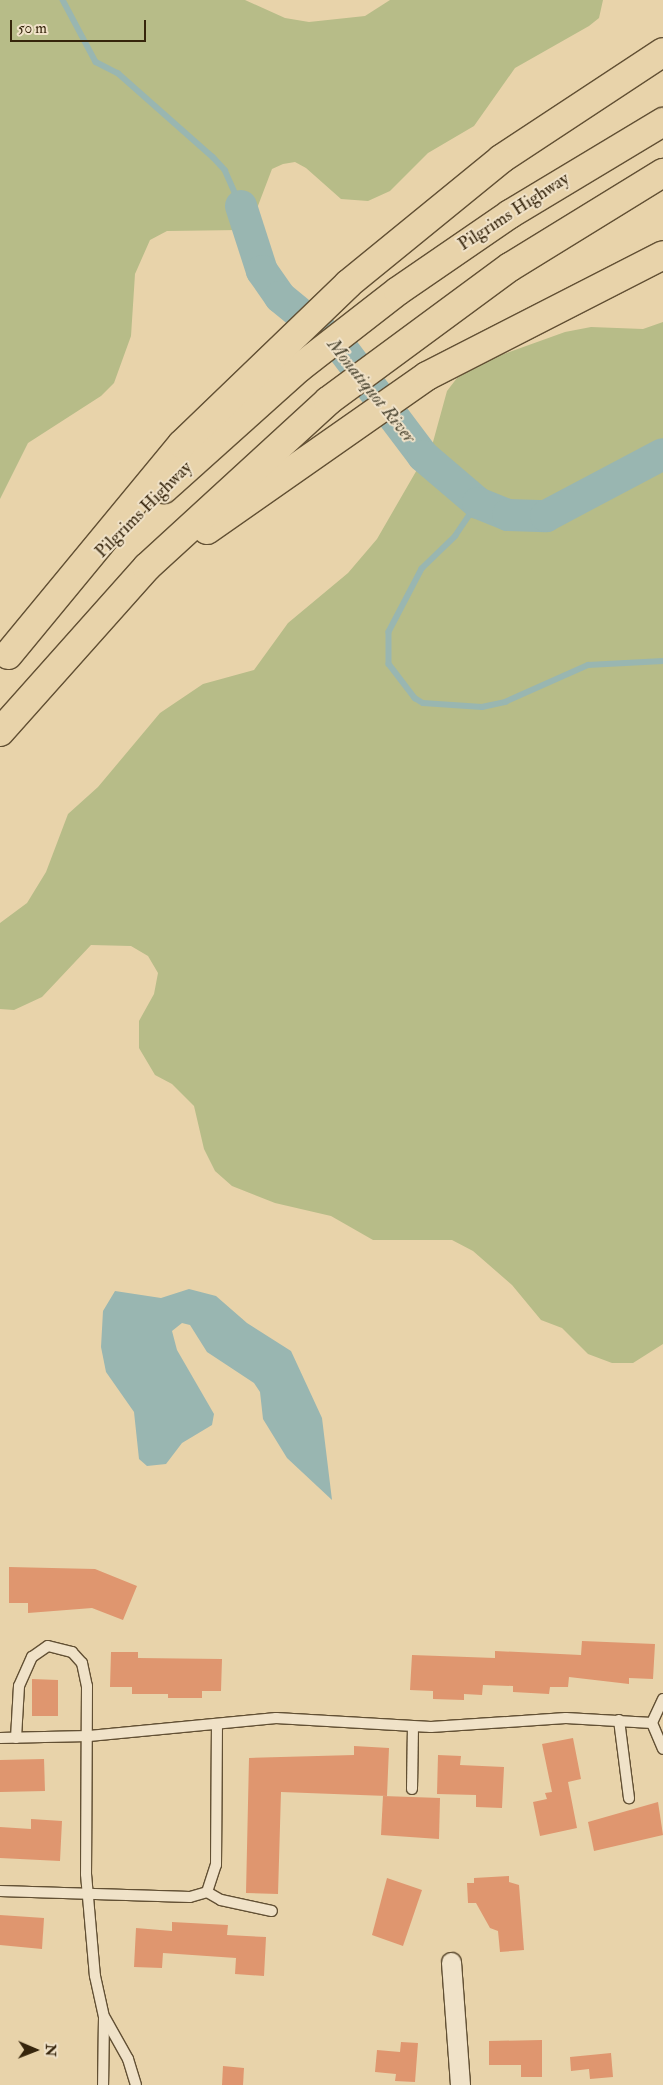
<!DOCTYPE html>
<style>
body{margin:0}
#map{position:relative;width:663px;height:2085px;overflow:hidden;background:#e8d3aa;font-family:"IM FELL Double Pica",serif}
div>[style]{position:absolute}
.green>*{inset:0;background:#b7bc88}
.water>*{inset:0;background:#99b6b1}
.stream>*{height:5.5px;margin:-2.75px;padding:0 2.75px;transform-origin:2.75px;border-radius:2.75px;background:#99b6b1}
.river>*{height:32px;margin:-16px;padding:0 16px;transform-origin:16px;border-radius:16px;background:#99b6b1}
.building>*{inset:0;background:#df966f}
.roads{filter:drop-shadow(1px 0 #625034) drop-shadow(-1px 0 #625034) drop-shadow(0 1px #625034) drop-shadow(0 -1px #625034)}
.lane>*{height:10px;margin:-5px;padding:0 5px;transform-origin:5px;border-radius:5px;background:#f0e2c8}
.street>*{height:19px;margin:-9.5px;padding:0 9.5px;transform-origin:9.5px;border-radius:9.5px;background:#f0e2c8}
.highway>*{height:28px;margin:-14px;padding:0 14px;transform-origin:14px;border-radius:14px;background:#e8d3aa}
span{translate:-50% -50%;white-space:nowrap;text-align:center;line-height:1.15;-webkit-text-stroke:4px #f0e2c8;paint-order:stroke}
.street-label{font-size:18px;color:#36250c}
.water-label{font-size:19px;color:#4f4935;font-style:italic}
.north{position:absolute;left:10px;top:2025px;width:50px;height:50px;-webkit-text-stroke:4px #f0e2c8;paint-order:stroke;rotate:91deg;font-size:14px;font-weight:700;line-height:20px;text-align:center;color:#36250c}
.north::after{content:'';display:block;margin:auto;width:18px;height:22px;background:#36250c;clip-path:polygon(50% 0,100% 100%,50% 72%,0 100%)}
.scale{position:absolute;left:10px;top:20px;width:136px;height:22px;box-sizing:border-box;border:2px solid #36250c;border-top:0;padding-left:6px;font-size:15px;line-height:18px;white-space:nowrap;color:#36250c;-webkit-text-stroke:4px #f0e2c8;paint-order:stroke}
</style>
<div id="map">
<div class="green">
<div style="clip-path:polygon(0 0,245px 0,285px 18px,309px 22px,365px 16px,390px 0,603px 0,599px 18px,589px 26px,515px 68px,474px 126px,428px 153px,390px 191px,368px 201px,341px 199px,306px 168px,295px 162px,283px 164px,272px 169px,253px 219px,240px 230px,167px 231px,150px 240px,135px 274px,131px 336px,114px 383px,101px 396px,28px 443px,0 499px)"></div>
<div style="clip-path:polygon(663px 322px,663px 1344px,633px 1363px,612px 1363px,588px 1354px,562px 1328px,541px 1320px,512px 1285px,473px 1251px,452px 1240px,373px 1240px,331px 1216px,275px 1203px,232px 1186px,215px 1171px,204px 1149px,194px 1106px,172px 1084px,155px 1075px,139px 1048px,139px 1021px,154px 994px,158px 973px,148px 956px,131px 946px,91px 945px,42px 997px,14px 1010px,0 1009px,0 923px,27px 903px,46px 872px,68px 814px,98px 787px,160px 713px,203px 684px,254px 670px,288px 623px,348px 573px,377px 539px,433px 442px,447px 391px,457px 378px,487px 360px,565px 332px,591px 327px,643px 329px)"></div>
</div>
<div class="water">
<div style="clip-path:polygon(189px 1289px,216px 1296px,247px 1323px,291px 1351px,322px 1418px,332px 1500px,287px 1458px,263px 1419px,260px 1392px,254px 1383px,207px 1352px,190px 1325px,182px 1323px,172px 1331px,177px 1350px,214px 1414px,212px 1425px,182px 1443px,166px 1464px,147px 1466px,139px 1459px,134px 1412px,106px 1372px,101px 1347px,103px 1311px,115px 1291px,161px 1298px)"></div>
</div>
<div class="stream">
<div style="left:63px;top:0;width:70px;rotate:62deg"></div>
<div style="left:96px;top:62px;width:25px;rotate:27deg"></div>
<div style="left:118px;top:73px;width:127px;rotate:41.5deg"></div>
<div style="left:213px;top:157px;width:18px;rotate:47deg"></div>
<div style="left:225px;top:170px;width:39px;rotate:66deg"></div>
<div style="left:478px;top:503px;width:40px;rotate:124deg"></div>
<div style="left:456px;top:536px;width:47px;rotate:135.9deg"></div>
<div style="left:422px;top:569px;width:71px;rotate:117.6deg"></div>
<div style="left:389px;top:632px;width:32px;rotate:90deg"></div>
<div style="left:389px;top:664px;width:43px;rotate:52.6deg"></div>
<div style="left:415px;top:698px;width:9px;rotate:32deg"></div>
<div style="left:423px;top:703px;width:59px;rotate:3.9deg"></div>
<div style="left:482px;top:707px;width:24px;rotate:-12deg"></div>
<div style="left:505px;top:702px;width:91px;rotate:-24deg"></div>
<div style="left:588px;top:665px;width:75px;rotate:-3.1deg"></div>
</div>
<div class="river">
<div style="left:241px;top:206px;width:68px;rotate:72.1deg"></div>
<div style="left:262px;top:271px;width:32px;rotate:55deg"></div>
<div style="left:280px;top:297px;width:79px;rotate:39.3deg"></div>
<div style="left:341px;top:347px;width:136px;rotate:53deg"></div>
<div style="left:423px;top:456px;width:72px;rotate:40.5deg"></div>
<div style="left:478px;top:503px;width:32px;rotate:22deg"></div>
<div style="left:508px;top:515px;width:38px;rotate:2deg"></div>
<div style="left:546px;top:516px;width:132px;rotate:-27.9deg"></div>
</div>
<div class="building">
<div style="clip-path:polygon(9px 1567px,95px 1569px,137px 1586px,123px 1620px,92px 1608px,28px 1613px,28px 1603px,9px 1603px)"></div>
<div style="clip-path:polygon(582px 1641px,655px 1644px,653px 1679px,629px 1678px,629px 1684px,569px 1677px,568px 1687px,550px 1687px,549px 1694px,513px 1692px,513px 1686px,483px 1685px,482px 1695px,464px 1694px,464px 1700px,433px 1699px,433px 1691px,410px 1690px,412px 1655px,495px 1658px,495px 1651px,581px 1655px)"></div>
<div style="clip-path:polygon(111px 1652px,138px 1652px,138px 1658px,222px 1659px,221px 1691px,202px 1691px,202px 1698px,168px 1698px,168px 1694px,132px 1694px,132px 1687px,110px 1687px)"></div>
<div style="clip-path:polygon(32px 1679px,58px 1680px,58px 1716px,32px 1716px)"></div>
<div style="clip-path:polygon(573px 1738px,581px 1779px,568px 1782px,577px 1828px,540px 1836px,533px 1802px,547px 1799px,545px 1793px,552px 1792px,542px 1744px)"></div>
<div style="clip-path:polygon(354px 1746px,389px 1748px,387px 1796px,281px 1792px,278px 1894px,246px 1893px,249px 1758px,354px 1755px)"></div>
<div style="clip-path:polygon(438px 1755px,461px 1756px,460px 1765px,504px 1767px,502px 1808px,476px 1807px,476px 1795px,437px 1794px)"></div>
<div style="clip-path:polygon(44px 1759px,45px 1791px,0 1792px,0 1760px)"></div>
<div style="clip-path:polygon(383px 1796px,440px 1798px,439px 1839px,381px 1835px)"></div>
<div style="clip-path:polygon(658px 1802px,663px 1835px,594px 1851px,588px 1822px)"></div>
<div style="clip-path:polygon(31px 1819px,62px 1821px,60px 1861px,0 1858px,0 1827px,31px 1829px)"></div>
<div style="clip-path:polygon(509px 1876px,509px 1882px,519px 1885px,524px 1950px,500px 1952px,498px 1931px,490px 1928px,476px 1903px,468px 1903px,467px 1883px,474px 1883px,474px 1878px)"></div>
<div style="clip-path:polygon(387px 1878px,422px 1890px,403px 1946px,372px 1935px)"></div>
<div style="clip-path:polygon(0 1915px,44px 1918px,42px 1949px,0 1945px)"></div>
<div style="clip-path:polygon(172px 1922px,228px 1925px,227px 1935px,266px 1937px,264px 1976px,235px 1974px,236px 1958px,163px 1953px,162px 1968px,134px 1967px,136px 1928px,172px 1931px)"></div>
<div style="clip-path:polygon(542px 2040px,542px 2077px,521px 2077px,521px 2065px,489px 2065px,489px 2041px)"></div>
<div style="clip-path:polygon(401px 2042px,418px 2043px,415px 2082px,395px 2081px,396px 2074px,375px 2072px,377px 2050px,400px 2052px)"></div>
<div style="clip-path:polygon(611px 2053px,613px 2077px,590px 2079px,589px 2069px,571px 2071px,570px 2057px)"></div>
<div style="clip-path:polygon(223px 2066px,244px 2068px,243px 2085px,222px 2085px)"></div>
</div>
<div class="roads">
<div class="lane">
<div style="left:663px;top:1699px;width:26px;rotate:115deg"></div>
<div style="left:652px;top:1723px;width:28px;rotate:67deg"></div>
<div style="left:619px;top:1720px;width:79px;rotate:82.7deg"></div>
<div style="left:0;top:1738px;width:89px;rotate:-1.3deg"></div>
<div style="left:89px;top:1736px;width:188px;rotate:-5.5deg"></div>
<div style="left:276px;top:1718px;width:155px;rotate:3.3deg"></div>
<div style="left:431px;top:1727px;width:135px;rotate:-3.8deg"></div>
<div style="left:566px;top:1718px;width:86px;rotate:3.3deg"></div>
<div style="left:16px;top:1738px;width:52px;rotate:-86.7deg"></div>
<div style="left:19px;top:1686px;width:32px;rotate:-66deg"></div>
<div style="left:32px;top:1657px;width:19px;rotate:-35deg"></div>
<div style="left:48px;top:1646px;width:25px;rotate:14deg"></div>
<div style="left:72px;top:1652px;width:15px;rotate:48deg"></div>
<div style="left:82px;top:1663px;width:24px;rotate:78deg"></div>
<div style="left:87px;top:1686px;width:188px;rotate:90.3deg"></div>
<div style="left:86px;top:1874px;width:102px;rotate:85deg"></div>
<div style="left:95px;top:1976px;width:42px;rotate:77.6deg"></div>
<div style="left:104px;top:2017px;width:68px;rotate:90.8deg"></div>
<div style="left:412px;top:1789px;width:62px;rotate:-89.1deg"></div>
<div style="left:0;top:1891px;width:190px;rotate:1.8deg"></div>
<div style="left:190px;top:1897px;width:18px;rotate:-16deg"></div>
<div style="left:207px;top:1892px;width:28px;rotate:-72deg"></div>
<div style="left:216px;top:1865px;width:141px;rotate:-89.6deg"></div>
<div style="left:207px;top:1892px;width:16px;rotate:30deg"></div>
<div style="left:221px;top:1900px;width:52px;rotate:12.2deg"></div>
<div style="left:105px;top:2018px;width:47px;rotate:60.7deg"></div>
<div style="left:128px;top:2059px;width:27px;rotate:73deg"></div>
</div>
<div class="street">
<div style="left:451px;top:1962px;width:123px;rotate:85.8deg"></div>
</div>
<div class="highway">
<div style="left:164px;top:489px;width:181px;rotate:-41.9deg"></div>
<div style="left:299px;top:368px;width:125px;rotate:-37.9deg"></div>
<div style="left:398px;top:291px;width:136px;rotate:-34.5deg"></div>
<div style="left:510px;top:214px;width:179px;rotate:-31deg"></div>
<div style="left:207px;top:530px;width:269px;rotate:-35deg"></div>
<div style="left:427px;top:376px;width:265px;rotate:-27.1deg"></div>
<div style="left:8px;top:655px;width:273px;rotate:-50.5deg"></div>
<div style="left:182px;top:444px;width:231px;rotate:-43.9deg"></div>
<div style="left:348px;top:284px;width:198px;rotate:-39.2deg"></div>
<div style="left:501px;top:159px;width:194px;rotate:-33.4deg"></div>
<div style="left:0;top:732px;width:221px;rotate:-48.3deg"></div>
<div style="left:147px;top:567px;width:246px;rotate:-42.5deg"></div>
<div style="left:328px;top:401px;width:226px;rotate:-36.4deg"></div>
<div style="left:510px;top:267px;width:180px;rotate:-31.6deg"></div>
</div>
</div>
<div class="street-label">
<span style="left:514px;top:212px;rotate:-33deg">Pilgrims Highway</span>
<span style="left:144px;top:510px;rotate:-45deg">Pilgrims Highway</span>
</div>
<div class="water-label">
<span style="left:371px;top:391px;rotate:51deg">Monatiquot River</span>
</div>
<div class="north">N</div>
<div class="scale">50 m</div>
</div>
